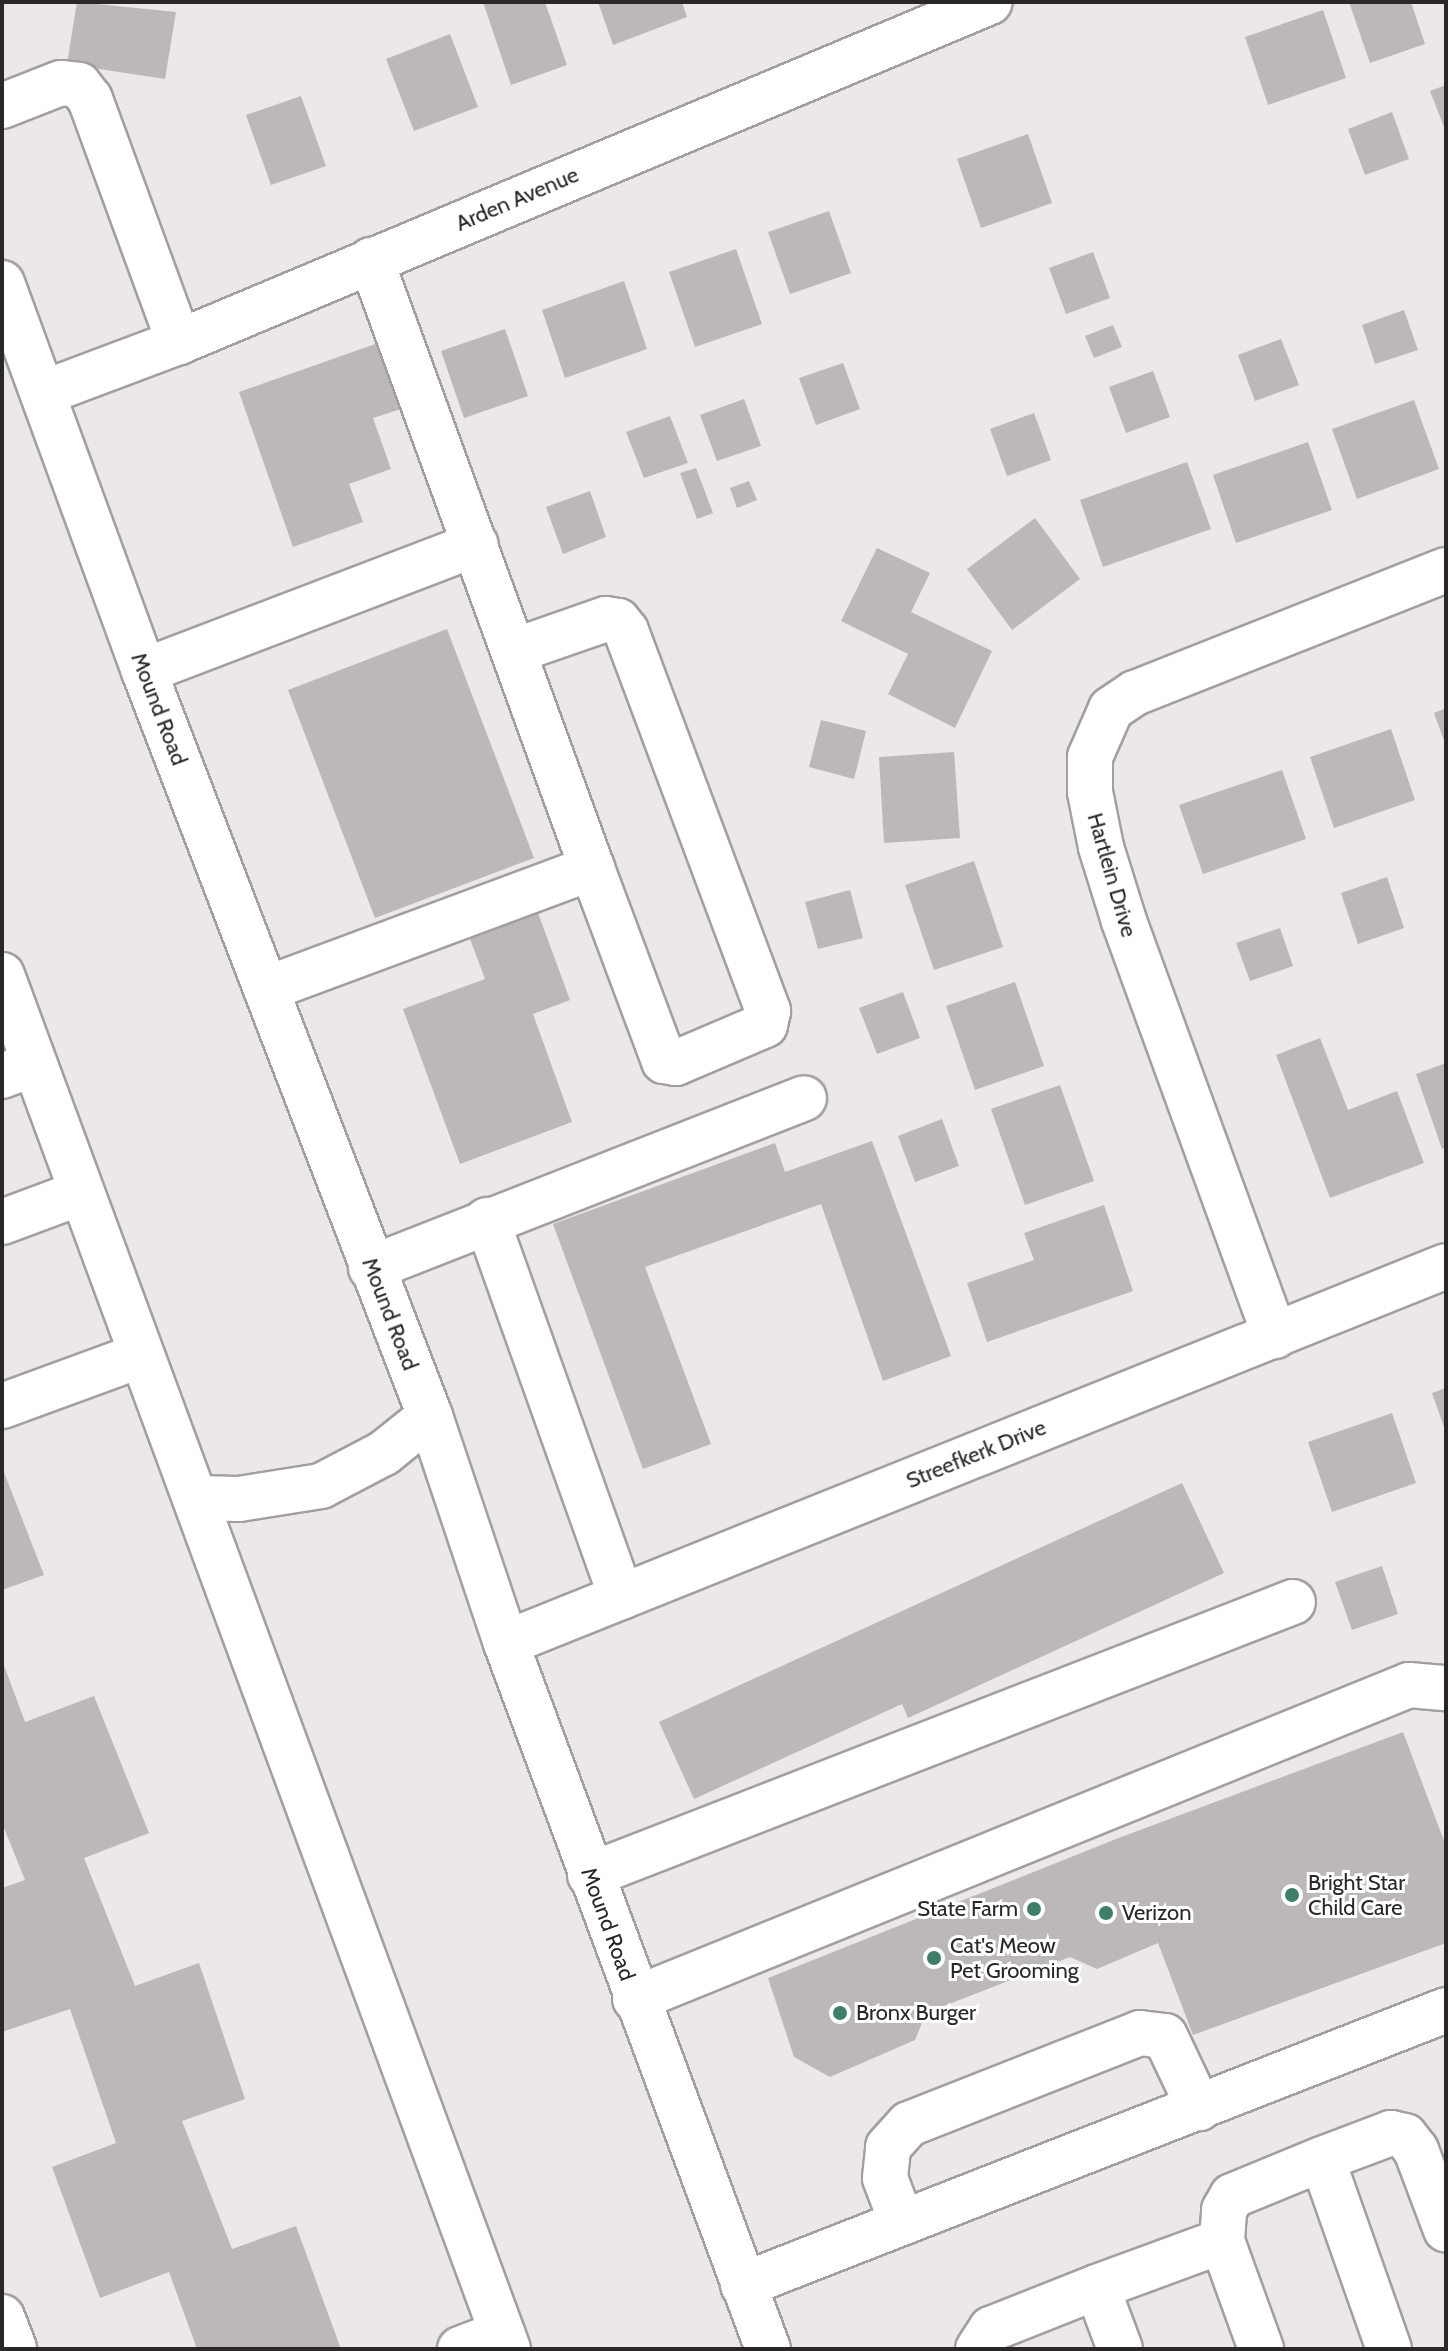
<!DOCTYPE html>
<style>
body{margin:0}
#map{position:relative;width:1448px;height:2351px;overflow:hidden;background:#ece8e7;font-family:Cabin,sans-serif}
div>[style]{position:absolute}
.building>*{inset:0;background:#bcb8b7}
.roads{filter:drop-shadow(2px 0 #a39f9e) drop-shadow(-2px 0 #a39f9e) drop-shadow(0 2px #a39f9e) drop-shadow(0 -2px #a39f9e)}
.minor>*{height:44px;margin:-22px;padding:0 22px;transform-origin:22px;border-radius:22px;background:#fff}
.major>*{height:44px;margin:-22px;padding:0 22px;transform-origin:22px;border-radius:22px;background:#fff}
.dots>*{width:22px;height:22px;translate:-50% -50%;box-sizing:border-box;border:4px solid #fff;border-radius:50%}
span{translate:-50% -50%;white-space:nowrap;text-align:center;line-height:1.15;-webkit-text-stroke:6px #fff;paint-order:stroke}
.street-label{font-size:22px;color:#292727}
.poi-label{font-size:22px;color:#292727}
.left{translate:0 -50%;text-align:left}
.right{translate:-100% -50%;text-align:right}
.frame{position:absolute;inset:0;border:4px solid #292727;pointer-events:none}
</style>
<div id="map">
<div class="building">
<div style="clip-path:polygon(77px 2px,176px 12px,165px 79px,67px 64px)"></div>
<div style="clip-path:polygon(483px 2px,545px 2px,567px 65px,511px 85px)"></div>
<div style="clip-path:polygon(598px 2px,682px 2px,687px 17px,613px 45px)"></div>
<div style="clip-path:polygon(1349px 2px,1411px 2px,1425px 44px,1370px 63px)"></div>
<div style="clip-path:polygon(1323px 10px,1346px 78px,1268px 105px,1245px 37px)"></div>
<div style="clip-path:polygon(450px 34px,478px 107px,414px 131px,386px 59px)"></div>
<div style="clip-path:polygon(1446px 85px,1446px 132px,1430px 91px)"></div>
<div style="clip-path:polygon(301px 96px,326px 166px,271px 185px,246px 115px)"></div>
<div style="clip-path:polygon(1392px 112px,1409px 159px,1365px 175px,1348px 129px)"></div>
<div style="clip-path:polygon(1028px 134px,1052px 203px,981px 228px,957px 159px)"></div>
<div style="clip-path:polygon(829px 211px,851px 273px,790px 294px,768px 232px)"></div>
<div style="clip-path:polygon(736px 249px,762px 324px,695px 347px,669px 272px)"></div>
<div style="clip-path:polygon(1093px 252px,1110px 298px,1066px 314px,1049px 268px)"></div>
<div style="clip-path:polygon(624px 281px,647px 349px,565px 378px,542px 310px)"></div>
<div style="clip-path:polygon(1404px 310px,1418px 350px,1375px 364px,1362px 325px)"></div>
<div style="clip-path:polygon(1113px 325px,1122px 347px,1094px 358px,1085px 336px)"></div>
<div style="clip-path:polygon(505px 329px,528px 396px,464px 418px,441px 351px)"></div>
<div style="clip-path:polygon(1281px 339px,1299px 385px,1255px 401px,1238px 355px)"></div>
<div style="clip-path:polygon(378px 343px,401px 409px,373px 418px,391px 469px,349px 484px,363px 522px,293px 547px,239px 392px)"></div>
<div style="clip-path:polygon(843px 363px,860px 409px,816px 425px,799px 378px)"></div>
<div style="clip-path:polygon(1153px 371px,1170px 417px,1126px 433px,1109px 387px)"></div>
<div style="clip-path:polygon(744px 399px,761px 446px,717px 461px,700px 415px)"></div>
<div style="clip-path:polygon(1414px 400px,1439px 469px,1357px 499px,1332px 429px)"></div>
<div style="clip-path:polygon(1034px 413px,1051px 460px,1007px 476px,990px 429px)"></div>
<div style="clip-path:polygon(670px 416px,688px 463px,644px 478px,626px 432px)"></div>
<div style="clip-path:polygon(1308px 442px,1332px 510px,1236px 543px,1213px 475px)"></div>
<div style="clip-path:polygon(1187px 462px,1211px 529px,1103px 567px,1080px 500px)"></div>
<div style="clip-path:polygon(696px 468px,713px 513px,697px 519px,680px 473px)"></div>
<div style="clip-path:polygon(749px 481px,757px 500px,737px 508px,730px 488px)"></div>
<div style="clip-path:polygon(590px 491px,606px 537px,563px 554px,546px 507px)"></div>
<div style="clip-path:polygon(1035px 518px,1080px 579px,1012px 630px,967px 569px)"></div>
<div style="clip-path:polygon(877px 548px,930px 573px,911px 612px,992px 651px,955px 728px,888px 694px,908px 654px,841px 621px)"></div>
<div style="clip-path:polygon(447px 629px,534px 858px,375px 918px,288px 690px)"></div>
<div style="clip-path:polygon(1446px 708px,1446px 746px,1434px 713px)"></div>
<div style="clip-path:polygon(821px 720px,866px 731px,854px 779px,809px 767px)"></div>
<div style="clip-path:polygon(1391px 729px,1415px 800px,1334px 828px,1310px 757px)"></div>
<div style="clip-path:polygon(954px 752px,960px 838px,884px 843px,879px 757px)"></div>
<div style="clip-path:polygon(1282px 770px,1306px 839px,1203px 874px,1179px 805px)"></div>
<div style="clip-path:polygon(974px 861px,1003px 947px,934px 970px,905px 885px)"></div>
<div style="clip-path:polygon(1387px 877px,1404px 928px,1358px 944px,1341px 893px)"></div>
<div style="clip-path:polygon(850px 890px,863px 938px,818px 949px,805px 902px)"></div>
<div style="clip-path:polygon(538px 913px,570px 1000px,533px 1014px,572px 1122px,460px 1164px,403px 1009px,485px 979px,470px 939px)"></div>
<div style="clip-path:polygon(1280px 928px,1293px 966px,1250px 981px,1236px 943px)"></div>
<div style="clip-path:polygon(1015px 982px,1044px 1066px,975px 1090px,946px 1006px)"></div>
<div style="clip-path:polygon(903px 992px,920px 1038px,877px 1054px,859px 1008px)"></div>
<div style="clip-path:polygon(1320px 1038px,1348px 1110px,1397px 1091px,1424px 1163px,1330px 1198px,1276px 1055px)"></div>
<div style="clip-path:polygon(1446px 1063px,1446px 1147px,1442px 1149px,1416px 1074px)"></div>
<div style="clip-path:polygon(1060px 1085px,1094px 1181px,1025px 1205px,991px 1109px)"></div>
<div style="clip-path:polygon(942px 1119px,959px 1166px,915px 1182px,898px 1136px)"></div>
<div style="clip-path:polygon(872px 1141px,951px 1356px,883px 1381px,821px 1204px,645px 1267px,711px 1444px,643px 1469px,553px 1224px,775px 1143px,785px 1172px)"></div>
<div style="clip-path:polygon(1104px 1205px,1133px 1291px,987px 1342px,967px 1283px,1034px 1260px,1024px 1233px)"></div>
<div style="clip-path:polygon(1446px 1388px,1446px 1433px,1432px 1393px)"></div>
<div style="clip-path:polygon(1392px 1413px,1416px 1483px,1332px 1512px,1308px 1442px)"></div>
<div style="clip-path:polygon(2px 1467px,44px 1575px,2px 1590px)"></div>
<div style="clip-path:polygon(1182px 1483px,1224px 1573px,908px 1718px,902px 1704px,694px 1799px,659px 1722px)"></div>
<div style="clip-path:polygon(1382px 1566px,1398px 1614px,1352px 1630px,1335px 1582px)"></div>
<div style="clip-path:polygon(2px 1660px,25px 1722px,94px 1696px,149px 1833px,84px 1858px,135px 1986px,199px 1963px,245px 2099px,182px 2121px,232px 2249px,296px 2226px,341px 2349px,197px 2349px,169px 2272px,100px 2298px,52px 2167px,116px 2143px,70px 2009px,2px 2032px,2px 1888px,25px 1880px,2px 1823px)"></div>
<div style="clip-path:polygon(1403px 1732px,1446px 1846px,1446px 1943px,1193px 2035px,1158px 1943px,1097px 1969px,1070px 1957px,926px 2013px,915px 2040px,830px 2077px,794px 2057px,768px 1978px,1116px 1839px)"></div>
</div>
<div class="roads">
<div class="minor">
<div style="left:2px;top:106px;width:63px;rotate:-21.3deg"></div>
<div style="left:61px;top:83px;width:18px;rotate:6deg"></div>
<div style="left:79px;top:85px;width:18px;rotate:52deg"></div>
<div style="left:90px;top:99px;width:259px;rotate:69.9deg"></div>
<div style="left:43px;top:393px;width:145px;rotate:-20.6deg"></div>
<div style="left:179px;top:342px;width:879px;rotate:-22.75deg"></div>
<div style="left:514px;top:651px;width:97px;rotate:-19.2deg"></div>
<div style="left:606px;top:619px;width:12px;rotate:9deg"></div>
<div style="left:618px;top:621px;width:13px;rotate:51deg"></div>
<div style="left:626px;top:631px;width:406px;rotate:69.5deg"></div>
<div style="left:768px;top:1011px;width:14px;rotate:102deg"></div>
<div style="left:765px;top:1025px;width:97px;rotate:156.9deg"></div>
<div style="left:676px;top:1063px;width:12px;rotate:-171deg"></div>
<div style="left:664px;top:1061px;width:206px;rotate:-110.5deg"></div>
<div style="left:144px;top:671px;width:355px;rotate:-20.9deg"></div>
<div style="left:266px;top:989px;width:348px;rotate:-20.4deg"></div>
<div style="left:592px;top:868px;width:647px;rotate:-109.98deg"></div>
<div style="left:2px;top:1076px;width:34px;rotate:-21deg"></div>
<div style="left:487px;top:1220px;width:400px;rotate:70.4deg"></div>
<div style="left:2px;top:1222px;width:83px;rotate:-20.4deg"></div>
<div style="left:371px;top:1268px;width:465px;rotate:-21.4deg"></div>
<div style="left:1275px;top:1336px;width:442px;rotate:-110deg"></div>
<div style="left:1124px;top:921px;width:77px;rotate:-107.3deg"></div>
<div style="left:1101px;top:847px;width:56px;rotate:-101.3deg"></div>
<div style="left:1090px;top:792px;width:35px;rotate:-90deg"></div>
<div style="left:1090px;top:757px;width:52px;rotate:-66.4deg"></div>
<div style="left:1111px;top:709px;width:29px;rotate:-34deg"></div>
<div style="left:1135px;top:693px;width:334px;rotate:-21.6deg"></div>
<div style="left:2px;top:1406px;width:146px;rotate:-20.1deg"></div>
<div style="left:506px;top:1643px;width:1013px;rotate:-21.85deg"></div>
<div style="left:590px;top:1875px;width:754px;rotate:-21.22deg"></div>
<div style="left:635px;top:1999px;width:835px;rotate:-22.08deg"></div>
<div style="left:1409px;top:1685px;width:37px;rotate:5deg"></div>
<div style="left:902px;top:2223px;width:48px;rotate:-110.7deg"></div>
<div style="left:885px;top:2178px;width:31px;rotate:-84deg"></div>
<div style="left:888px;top:2147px;width:31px;rotate:-48deg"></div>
<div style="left:909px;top:2124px;width:248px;rotate:-21.5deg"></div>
<div style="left:1140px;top:2033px;width:25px;rotate:7deg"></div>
<div style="left:1165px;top:2036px;width:80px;rotate:64.7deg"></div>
<div style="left:1222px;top:2241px;width:115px;rotate:70.1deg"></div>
<div style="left:743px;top:2285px;width:755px;rotate:-21.36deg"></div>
<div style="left:2px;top:2317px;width:34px;rotate:69deg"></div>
<div style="left:460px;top:2349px;width:45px;rotate:-20.9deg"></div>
<div style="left:978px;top:2349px;width:24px;rotate:-57deg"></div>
<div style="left:991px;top:2329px;width:114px;rotate:-21.6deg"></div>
<div style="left:1120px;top:2349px;width:66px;rotate:-110.4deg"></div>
<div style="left:1097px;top:2287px;width:133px;rotate:-20.2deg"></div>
<div style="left:1222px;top:2241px;width:31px;rotate:-86deg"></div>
<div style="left:1224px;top:2210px;width:16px;rotate:-60deg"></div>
<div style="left:1232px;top:2196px;width:97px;rotate:-22.3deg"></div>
<div style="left:1389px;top:2349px;width:201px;rotate:-109.4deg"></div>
<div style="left:1322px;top:2159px;width:74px;rotate:-20.6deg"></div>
<div style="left:1391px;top:2133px;width:14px;rotate:12deg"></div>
<div style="left:1405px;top:2136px;width:18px;rotate:52deg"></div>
<div style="left:1416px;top:2150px;width:85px;rotate:69.4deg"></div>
</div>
<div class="major">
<div style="left:2px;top:283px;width:413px;rotate:69.9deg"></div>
<div style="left:144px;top:671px;width:798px;rotate:69deg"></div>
<div style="left:430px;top:1416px;width:239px;rotate:71.5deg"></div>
<div style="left:506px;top:1643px;width:753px;rotate:69.64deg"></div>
<div style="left:2px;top:975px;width:1464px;rotate:69.78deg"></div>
<div style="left:196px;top:1498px;width:43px;rotate:1.3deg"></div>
<div style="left:239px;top:1499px;width:83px;rotate:-9deg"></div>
<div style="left:321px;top:1486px;width:71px;rotate:-27.6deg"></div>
<div style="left:384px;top:1453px;width:59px;rotate:-38.8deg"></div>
</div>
</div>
<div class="dots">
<div style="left:1292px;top:1895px;background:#3f7e6b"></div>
<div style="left:1034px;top:1909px;background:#3f7e6b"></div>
<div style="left:1106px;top:1913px;background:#3f7e6b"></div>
<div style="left:934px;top:1958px;background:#3f7e6b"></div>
<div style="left:840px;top:2013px;background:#3f7e6b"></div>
</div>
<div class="street-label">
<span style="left:517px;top:199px;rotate:-23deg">Arden Avenue</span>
<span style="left:159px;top:709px;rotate:69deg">Mound Road</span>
<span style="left:1112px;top:875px;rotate:74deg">Hartlein Drive</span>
<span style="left:390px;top:1314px;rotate:69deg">Mound Road</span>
<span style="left:976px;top:1454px;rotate:-22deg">Streefkerk Drive</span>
<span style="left:608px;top:1924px;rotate:70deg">Mound Road</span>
</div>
<div class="poi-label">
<span class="left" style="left:1308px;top:1895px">Bright Star<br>Child Care</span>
<span class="right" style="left:1018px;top:1909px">State Farm</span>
<span class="left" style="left:1122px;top:1913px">Verizon</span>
<span class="left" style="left:950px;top:1958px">Cat's Meow<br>Pet Grooming</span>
<span class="left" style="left:856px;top:2013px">Bronx Burger</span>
</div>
<div class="frame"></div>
</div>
